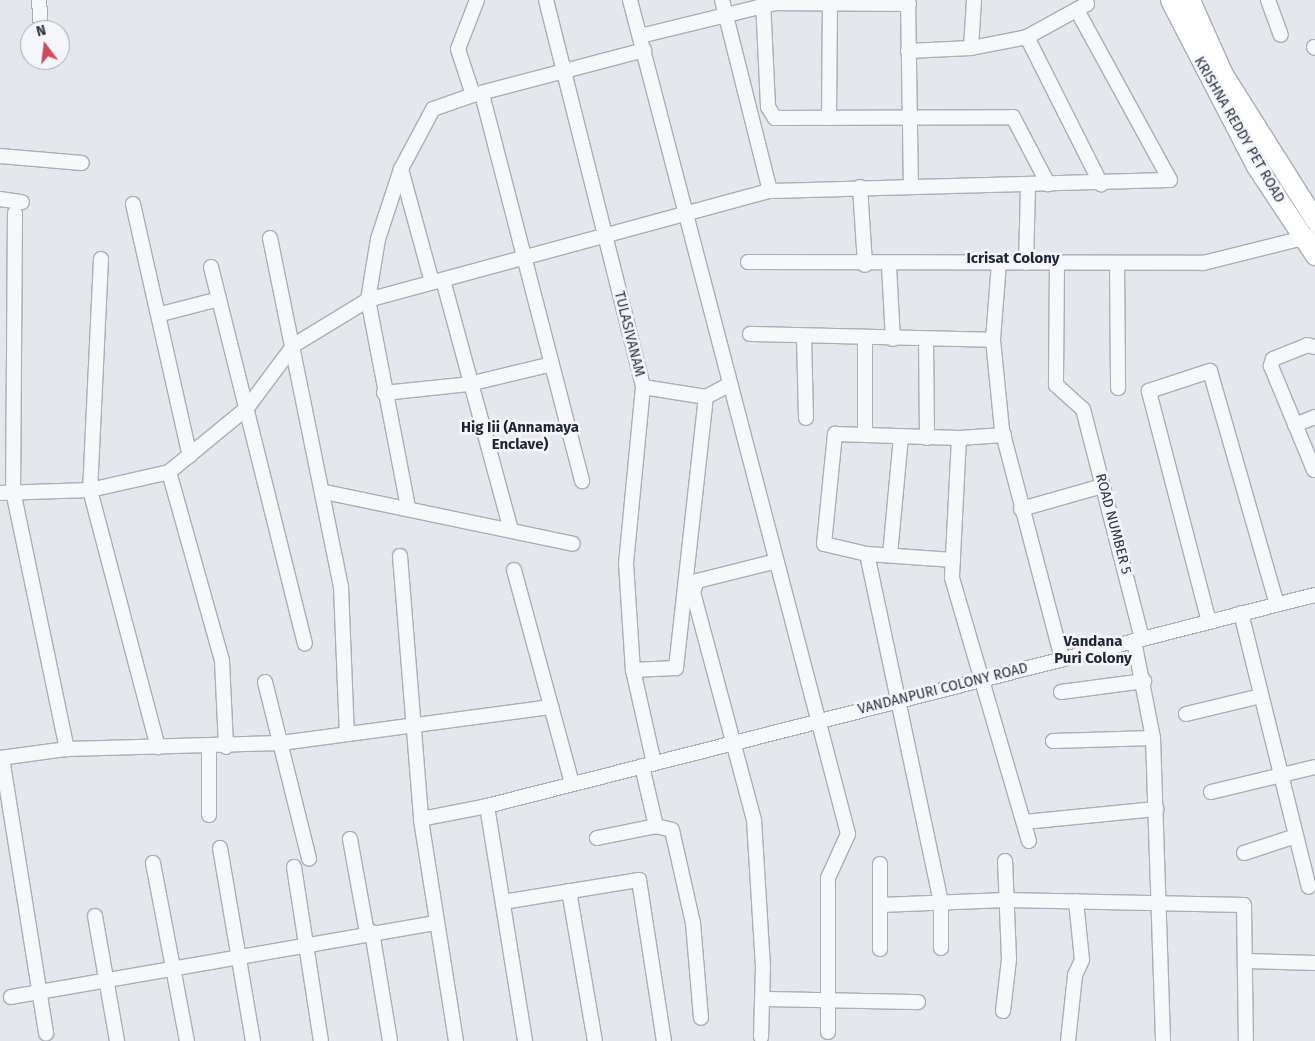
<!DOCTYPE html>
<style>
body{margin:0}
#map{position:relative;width:1315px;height:1041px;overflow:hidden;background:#e4e7ec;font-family:"Fira Sans",sans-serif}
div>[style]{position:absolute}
.roads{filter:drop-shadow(1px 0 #a9aeb7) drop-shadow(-1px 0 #a9aeb7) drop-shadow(0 1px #a9aeb7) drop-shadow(0 -1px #a9aeb7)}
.street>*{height:14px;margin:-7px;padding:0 7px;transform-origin:7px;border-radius:7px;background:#f7f8fa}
.secondary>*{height:19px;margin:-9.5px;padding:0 9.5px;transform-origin:9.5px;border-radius:9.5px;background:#fff}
span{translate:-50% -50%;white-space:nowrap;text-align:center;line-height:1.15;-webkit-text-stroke:5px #f4f6f9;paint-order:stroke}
.street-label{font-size:14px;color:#2b3445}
.neighbourhood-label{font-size:15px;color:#1d2536;font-weight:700}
.north{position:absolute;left:20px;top:20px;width:50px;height:50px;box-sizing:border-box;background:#f4f6f9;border:1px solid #a4a8b1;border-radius:50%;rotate:345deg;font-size:14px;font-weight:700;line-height:20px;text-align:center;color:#2b3445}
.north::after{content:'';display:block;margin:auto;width:18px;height:22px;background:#d1495b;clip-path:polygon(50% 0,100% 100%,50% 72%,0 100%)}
</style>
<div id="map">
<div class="roads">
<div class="street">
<div style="left:39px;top:0;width:30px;rotate:86deg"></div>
<div style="left:546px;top:0;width:399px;rotate:75.9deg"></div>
<div style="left:643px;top:387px;width:177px;rotate:95.5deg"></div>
<div style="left:626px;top:563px;width:107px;rotate:86.3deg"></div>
<div style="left:633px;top:670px;width:95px;rotate:77.3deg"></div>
<div style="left:630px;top:0;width:862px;rotate:75.35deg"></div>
<div style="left:848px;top:834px;width:48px;rotate:114.4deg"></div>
<div style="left:828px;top:878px;width:154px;rotate:90deg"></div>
<div style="left:722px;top:0;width:197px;rotate:75.9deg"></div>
<div style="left:763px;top:0;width:107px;rotate:87.3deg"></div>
<div style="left:768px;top:107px;width:13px;rotate:58deg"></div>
<div style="left:775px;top:118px;width:238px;rotate:-0.2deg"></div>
<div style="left:1013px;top:117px;width:76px;rotate:62.4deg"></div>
<div style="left:908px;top:0;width:184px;rotate:89.1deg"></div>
<div style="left:1268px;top:0;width:37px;rotate:70deg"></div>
<div style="left:640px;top:36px;width:139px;rotate:-13.7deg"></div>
<div style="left:775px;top:3px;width:134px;rotate:0.4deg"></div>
<div style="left:1027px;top:37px;width:165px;rotate:63.3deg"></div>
<div style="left:1314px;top:47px;width:1px;rotate:45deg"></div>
<div style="left:971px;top:48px;width:48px;rotate:-86.4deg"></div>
<div style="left:908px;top:51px;width:63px;rotate:-2.7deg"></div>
<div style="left:971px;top:48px;width:57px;rotate:-11.1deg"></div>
<div style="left:1027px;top:37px;width:68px;rotate:-28.8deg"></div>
<div style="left:1087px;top:4px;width:4px;rotate:-104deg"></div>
<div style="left:482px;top:94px;width:400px;rotate:75.5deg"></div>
<div style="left:473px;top:95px;width:177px;rotate:-14.7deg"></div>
<div style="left:829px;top:118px;width:115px;rotate:-89.5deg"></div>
<div style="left:0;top:156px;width:82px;rotate:4.9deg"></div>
<div style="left:401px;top:169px;width:117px;rotate:74.7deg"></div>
<div style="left:860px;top:187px;width:78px;rotate:86.3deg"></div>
<div style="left:0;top:199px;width:22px;rotate:8deg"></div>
<div style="left:133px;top:204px;width:258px;rotate:77.3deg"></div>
<div style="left:15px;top:213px;width:278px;rotate:90.4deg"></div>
<div style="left:13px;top:491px;width:264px;rotate:78.2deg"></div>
<div style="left:270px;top:238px;width:356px;rotate:78.5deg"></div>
<div style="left:341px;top:587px;width:147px;rotate:87.7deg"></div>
<div style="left:101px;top:259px;width:231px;rotate:92.7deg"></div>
<div style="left:90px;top:490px;width:266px;rotate:75.2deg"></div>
<div style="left:748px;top:262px;width:455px;rotate:0.1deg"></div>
<div style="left:1203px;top:263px;width:115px;rotate:-14deg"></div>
<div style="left:999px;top:263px;width:77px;rotate:94.5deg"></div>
<div style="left:993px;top:340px;width:90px;rotate:84.3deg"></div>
<div style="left:1002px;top:430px;width:237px;rotate:75.3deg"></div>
<div style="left:1026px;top:263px;width:79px;rotate:-88.5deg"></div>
<div style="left:1117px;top:263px;width:125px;rotate:89.5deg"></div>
<div style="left:1057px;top:264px;width:121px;rotate:90.5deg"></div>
<div style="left:1056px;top:385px;width:36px;rotate:42deg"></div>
<div style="left:1083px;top:409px;width:237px;rotate:75.6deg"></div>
<div style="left:889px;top:266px;width:73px;rotate:86.9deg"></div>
<div style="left:211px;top:267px;width:388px;rotate:76deg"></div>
<div style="left:443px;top:280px;width:259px;rotate:74.8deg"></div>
<div style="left:161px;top:314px;width:60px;rotate:-14.5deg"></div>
<div style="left:750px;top:334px;width:243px;rotate:1.4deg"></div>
<div style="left:804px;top:336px;width:82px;rotate:88.6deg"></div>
<div style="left:926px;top:339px;width:99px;rotate:89.4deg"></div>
<div style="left:643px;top:387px;width:64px;rotate:9deg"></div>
<div style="left:706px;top:397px;width:26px;rotate:-28deg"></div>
<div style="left:384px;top:393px;width:85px;rotate:-6deg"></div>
<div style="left:469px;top:384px;width:85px;rotate:-13.5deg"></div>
<div style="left:1295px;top:425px;width:22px;rotate:-22deg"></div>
<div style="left:865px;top:435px;width:97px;rotate:-90deg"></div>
<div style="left:1004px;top:435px;width:45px;rotate:176.2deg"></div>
<div style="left:959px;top:438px;width:140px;rotate:92.9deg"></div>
<div style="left:952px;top:578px;width:274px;rotate:73.7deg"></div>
<div style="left:1314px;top:470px;width:113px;rotate:-112.5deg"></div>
<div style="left:1271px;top:366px;width:7px;rotate:-74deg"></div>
<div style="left:1273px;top:359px;width:37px;rotate:-22deg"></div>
<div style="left:1307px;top:345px;width:8px;rotate:14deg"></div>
<div style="left:169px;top:472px;width:196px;rotate:74.3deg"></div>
<div style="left:222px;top:661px;width:86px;rotate:87.3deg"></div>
<div style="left:325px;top:492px;width:253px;rotate:11.8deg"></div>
<div style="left:0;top:493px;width:90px;rotate:-1.9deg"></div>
<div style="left:90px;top:490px;width:81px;rotate:-12.8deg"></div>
<div style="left:169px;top:472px;width:101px;rotate:-39.4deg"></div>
<div style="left:247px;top:408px;width:79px;rotate:-53.3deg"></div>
<div style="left:294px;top:345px;width:87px;rotate:-31.3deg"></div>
<div style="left:368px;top:300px;width:417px;rotate:-15.2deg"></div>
<div style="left:770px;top:191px;width:400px;rotate:-1.6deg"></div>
<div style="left:1170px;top:180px;width:194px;rotate:-118.7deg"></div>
<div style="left:408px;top:507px;width:211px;rotate:-100.9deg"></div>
<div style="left:368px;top:300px;width:62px;rotate:-80.7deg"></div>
<div style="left:378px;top:239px;width:74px;rotate:-71.8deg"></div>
<div style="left:401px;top:169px;width:68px;rotate:-61.9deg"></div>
<div style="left:433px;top:109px;width:42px;rotate:-19.3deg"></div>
<div style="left:473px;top:95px;width:48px;rotate:-108.1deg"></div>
<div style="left:458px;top:49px;width:53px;rotate:-68.8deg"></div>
<div style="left:1021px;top:509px;width:85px;rotate:-15.7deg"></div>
<div style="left:867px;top:554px;width:355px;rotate:78deg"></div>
<div style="left:941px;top:901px;width:47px;rotate:90deg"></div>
<div style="left:890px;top:555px;width:119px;rotate:-84.7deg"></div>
<div style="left:400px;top:556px;width:264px;rotate:85.4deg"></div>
<div style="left:953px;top:560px;width:86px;rotate:-176deg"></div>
<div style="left:867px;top:554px;width:44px;rotate:-166.9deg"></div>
<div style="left:824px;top:544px;width:111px;rotate:-84.3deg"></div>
<div style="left:835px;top:434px;width:124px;rotate:1.8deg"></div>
<div style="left:514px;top:570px;width:221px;rotate:74.8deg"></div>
<div style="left:1241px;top:613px;width:282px;rotate:76.1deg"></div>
<div style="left:1209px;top:622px;width:239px;rotate:-104.6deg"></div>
<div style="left:1149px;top:391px;width:64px;rotate:-18.2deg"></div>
<div style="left:1210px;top:371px;width:242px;rotate:74deg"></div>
<div style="left:1134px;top:641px;width:99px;rotate:78.9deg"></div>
<div style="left:1153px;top:738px;width:303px;rotate:88.1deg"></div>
<div style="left:633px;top:670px;width:43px;rotate:-2.7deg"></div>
<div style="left:676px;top:668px;width:273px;rotate:-83.7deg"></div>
<div style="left:265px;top:682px;width:182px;rotate:76deg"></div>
<div style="left:1061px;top:692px;width:84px;rotate:-7.5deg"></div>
<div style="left:1186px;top:714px;width:77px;rotate:-13.5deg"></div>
<div style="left:1053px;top:741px;width:100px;rotate:-1.7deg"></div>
<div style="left:0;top:758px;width:68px;rotate:-7.7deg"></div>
<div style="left:67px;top:749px;width:214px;rotate:-1.6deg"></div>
<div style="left:281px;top:743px;width:273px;rotate:-7.6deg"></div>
<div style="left:2px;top:758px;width:279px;rotate:80.9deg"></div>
<div style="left:642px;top:766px;width:62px;rotate:76.9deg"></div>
<div style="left:1211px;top:792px;width:107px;rotate:-13.5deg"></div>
<div style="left:487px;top:806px;width:238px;rotate:80.8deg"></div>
<div style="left:209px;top:815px;width:68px;rotate:-90deg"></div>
<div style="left:1024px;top:822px;width:133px;rotate:-5.6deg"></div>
<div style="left:597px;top:838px;width:60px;rotate:-11.5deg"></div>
<div style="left:656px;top:826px;width:16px;rotate:14deg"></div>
<div style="left:672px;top:830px;width:95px;rotate:77.3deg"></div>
<div style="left:693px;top:923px;width:95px;rotate:85.2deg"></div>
<div style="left:350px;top:839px;width:96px;rotate:79.7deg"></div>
<div style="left:220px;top:848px;width:196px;rotate:80.3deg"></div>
<div style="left:1244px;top:853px;width:55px;rotate:-18.1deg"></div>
<div style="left:153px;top:863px;width:181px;rotate:79.2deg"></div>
<div style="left:294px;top:867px;width:176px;rotate:81.2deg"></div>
<div style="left:569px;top:891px;width:152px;rotate:80.2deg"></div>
<div style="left:503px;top:902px;width:138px;rotate:-9.2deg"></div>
<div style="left:639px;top:880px;width:163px;rotate:81.2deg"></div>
<div style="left:880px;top:905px;width:126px;rotate:-2.3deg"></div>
<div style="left:1006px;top:900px;width:238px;rotate:1.2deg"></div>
<div style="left:1244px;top:905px;width:136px;rotate:89.2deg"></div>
<div style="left:95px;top:916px;width:127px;rotate:80deg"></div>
<div style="left:372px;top:932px;width:110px;rotate:80.6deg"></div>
<div style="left:880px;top:949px;width:85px;rotate:-90deg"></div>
<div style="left:1247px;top:961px;width:68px;rotate:1.7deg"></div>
<div style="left:11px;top:997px;width:430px;rotate:-9.9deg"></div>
<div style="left:762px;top:999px;width:156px;rotate:1.1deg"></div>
<div style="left:1003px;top:1011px;width:52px;rotate:-83.4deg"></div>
<div style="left:1009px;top:959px;width:98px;rotate:-92.3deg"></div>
<div style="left:761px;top:1037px;width:70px;rotate:-88.4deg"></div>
<div style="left:763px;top:967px;width:147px;rotate:-93.5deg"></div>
<div style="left:754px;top:820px;width:236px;rotate:-105deg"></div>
<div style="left:693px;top:592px;width:12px;rotate:-70deg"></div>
<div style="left:697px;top:581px;width:82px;rotate:-14deg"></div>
<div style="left:456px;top:1041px;width:225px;rotate:-99deg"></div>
<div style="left:421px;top:819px;width:67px;rotate:-11.1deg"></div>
<div style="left:487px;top:806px;width:854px;rotate:-14.3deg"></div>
<div style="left:1068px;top:1041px;width:66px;rotate:-83.9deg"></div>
<div style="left:1075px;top:975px;width:17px;rotate:-65deg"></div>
<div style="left:1082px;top:960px;width:59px;rotate:-95.8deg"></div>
</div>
<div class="secondary">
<div style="left:1170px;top:0;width:187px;rotate:62.6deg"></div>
<div style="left:1256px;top:166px;width:107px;rotate:56.5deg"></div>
<div style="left:1190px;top:0;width:81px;rotate:66deg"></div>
<div style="left:1223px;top:74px;width:173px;rotate:57.8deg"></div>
</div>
</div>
<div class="street-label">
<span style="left:1239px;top:130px;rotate:60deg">KRISHNA REDDY PET ROAD</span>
<span style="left:629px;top:334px;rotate:76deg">TULASIVANAM</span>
<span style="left:1113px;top:524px;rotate:75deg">ROAD NUMBER 5</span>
<span style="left:943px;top:689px;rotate:-14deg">VANDANPURI COLONY ROAD</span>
</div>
<div class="neighbourhood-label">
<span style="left:1013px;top:259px">Icrisat Colony</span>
<span style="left:520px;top:436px">Hig Iii (Annamaya<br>Enclave)</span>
<span style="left:1093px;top:650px">Vandana<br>Puri Colony</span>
</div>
<div class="north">N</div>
</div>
